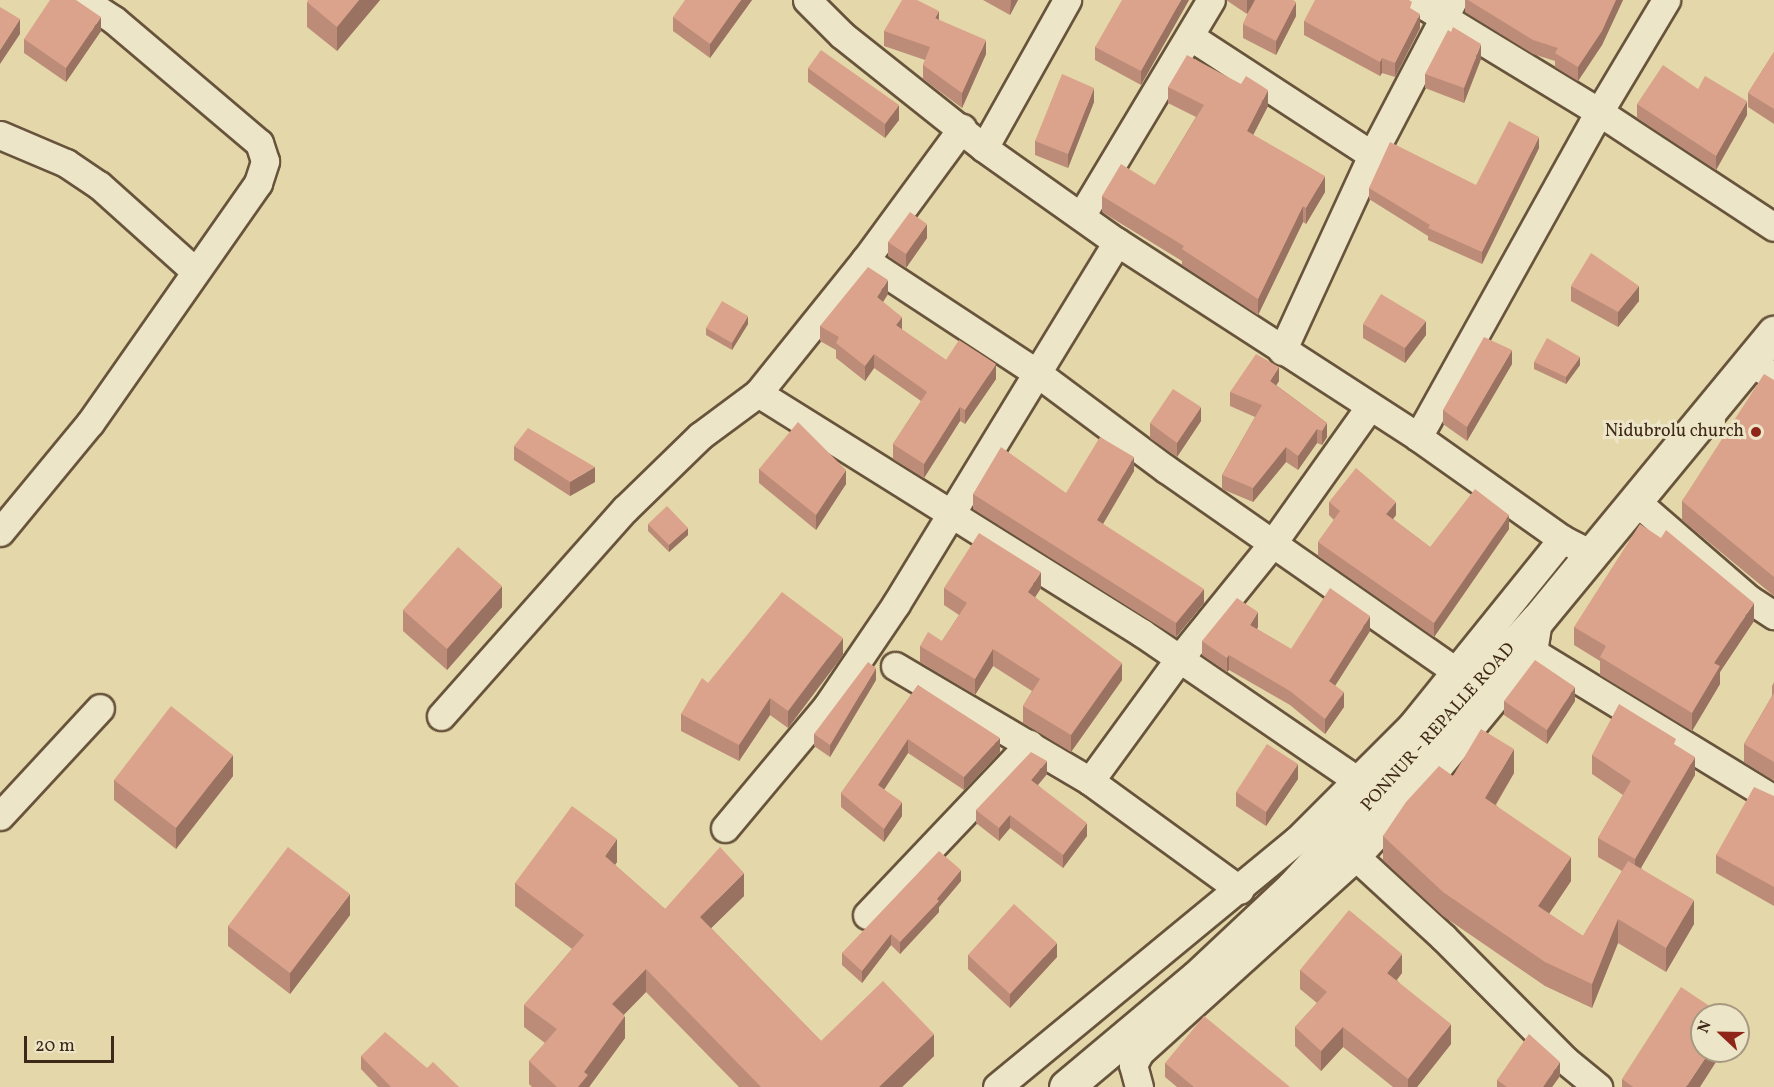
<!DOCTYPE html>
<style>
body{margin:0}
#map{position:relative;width:1774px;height:1087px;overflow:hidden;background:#e4d7a9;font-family:Vollkorn,serif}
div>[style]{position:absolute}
.roads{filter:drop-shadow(2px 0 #68543c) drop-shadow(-2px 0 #68543c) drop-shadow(0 2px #68543c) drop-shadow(0 -2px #68543c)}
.minor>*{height:27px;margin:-13.5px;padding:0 13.5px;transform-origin:13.5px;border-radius:13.5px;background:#ede5c7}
.secondary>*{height:33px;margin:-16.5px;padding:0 16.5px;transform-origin:16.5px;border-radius:16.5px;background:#ede5c7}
.wall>*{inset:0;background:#bc8c78}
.shaded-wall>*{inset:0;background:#997261}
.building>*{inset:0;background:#dba38b}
.dots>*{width:16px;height:16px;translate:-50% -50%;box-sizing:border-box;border:3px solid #ede5c7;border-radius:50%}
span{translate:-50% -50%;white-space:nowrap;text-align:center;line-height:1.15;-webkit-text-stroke:6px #ede5c7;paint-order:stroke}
.poi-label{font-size:18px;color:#3e2817}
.right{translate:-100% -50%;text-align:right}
.street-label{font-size:18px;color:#3e2817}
.north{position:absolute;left:1690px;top:1003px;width:60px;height:60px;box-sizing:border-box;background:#ede5c7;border:2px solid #a79981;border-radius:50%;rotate:292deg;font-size:16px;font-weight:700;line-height:24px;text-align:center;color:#3e2817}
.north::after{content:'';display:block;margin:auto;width:21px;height:27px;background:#8f2418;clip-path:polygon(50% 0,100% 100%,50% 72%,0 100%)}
.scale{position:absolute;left:24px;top:1036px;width:90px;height:27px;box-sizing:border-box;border:3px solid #3e2817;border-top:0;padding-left:8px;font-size:18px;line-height:21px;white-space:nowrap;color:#3e2817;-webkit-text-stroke:4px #ede5c7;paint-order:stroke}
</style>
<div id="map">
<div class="roads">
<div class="minor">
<div style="left:807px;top:0;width:49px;rotate:45deg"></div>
<div style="left:842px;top:35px;width:181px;rotate:38.5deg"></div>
<div style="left:984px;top:148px;width:163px;rotate:35.3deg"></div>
<div style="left:1117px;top:242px;width:359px;rotate:32.9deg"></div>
<div style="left:1418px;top:437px;width:176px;rotate:35.3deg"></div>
<div style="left:1562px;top:539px;width:34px;rotate:27deg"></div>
<div style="left:1415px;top:0;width:215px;rotate:31.3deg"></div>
<div style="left:1599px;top:112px;width:209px;rotate:33.3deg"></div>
<div style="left:1191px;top:37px;width:216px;rotate:33.1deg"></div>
<div style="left:0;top:135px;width:72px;rotate:23deg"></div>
<div style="left:66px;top:163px;width:40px;rotate:34deg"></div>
<div style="left:99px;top:185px;width:129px;rotate:41.9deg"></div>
<div style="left:984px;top:148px;width:170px;rotate:-60.7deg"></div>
<div style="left:1081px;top:216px;width:252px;rotate:-59deg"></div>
<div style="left:865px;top:260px;width:206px;rotate:33.3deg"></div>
<div style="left:1037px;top:373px;width:161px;rotate:36.7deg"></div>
<div style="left:1166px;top:469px;width:350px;rotate:34.9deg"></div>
<div style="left:1282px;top:351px;width:216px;rotate:-65.3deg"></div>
<div style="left:1372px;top:155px;width:175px;rotate:-62.4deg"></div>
<div style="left:1749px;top:362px;width:29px;rotate:29deg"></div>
<div style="left:758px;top:393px;width:453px;rotate:32deg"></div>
<div style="left:1142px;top:633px;width:262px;rotate:34.4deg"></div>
<div style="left:1418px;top:437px;width:372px;rotate:-60.9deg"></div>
<div style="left:1599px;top:112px;width:131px;rotate:-59.1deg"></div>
<div style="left:1638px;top:503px;width:147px;rotate:40.9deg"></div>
<div style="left:1749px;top:599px;width:30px;rotate:33deg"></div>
<div style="left:0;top:532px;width:141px;rotate:-50.5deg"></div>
<div style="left:90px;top:423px;width:293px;rotate:-55deg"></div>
<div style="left:258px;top:183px;width:23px;rotate:-72deg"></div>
<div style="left:265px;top:161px;width:19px;rotate:-108deg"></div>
<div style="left:259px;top:143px;width:190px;rotate:-139.7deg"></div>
<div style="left:114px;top:20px;width:37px;rotate:-147deg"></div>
<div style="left:1533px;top:652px;width:282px;rotate:31.4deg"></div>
<div style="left:895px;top:666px;width:226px;rotate:30.5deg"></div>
<div style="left:1090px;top:781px;width:185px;rotate:36deg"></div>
<div style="left:441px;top:716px;width:277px;rotate:-48.4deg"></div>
<div style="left:625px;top:509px;width:105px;rotate:-44.2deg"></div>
<div style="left:700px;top:436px;width:72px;rotate:-36.6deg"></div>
<div style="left:758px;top:393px;width:171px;rotate:-51.2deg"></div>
<div style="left:865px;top:260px;width:164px;rotate:-53.7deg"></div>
<div style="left:1090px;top:781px;width:151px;rotate:-53.9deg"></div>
<div style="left:1179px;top:659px;width:148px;rotate:-51deg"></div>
<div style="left:1272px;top:544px;width:169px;rotate:-54.6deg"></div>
<div style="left:0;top:816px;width:147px;rotate:-47.2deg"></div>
<div style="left:725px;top:828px;width:159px;rotate:-50.1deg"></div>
<div style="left:827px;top:706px;width:123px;rotate:-55.9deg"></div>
<div style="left:896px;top:604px;width:424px;rotate:-58.6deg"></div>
<div style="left:1356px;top:857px;width:118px;rotate:42.6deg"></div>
<div style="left:1443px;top:937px;width:173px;rotate:45.2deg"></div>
<div style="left:1565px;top:1060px;width:43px;rotate:39.3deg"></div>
<div style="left:867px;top:915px;width:236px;rotate:-46.5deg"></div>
<div style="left:997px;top:1087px;width:389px;rotate:-39.5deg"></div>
<div style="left:1297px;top:840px;width:163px;rotate:-45deg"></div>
<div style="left:1412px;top:725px;width:239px;rotate:-51.1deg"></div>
<div style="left:1139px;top:1087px;width:23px;rotate:-105deg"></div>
<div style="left:1133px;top:1065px;width:15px;rotate:-62deg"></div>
<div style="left:1140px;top:1052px;width:291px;rotate:-42.1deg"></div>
<div style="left:1356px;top:857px;width:117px;rotate:-47.4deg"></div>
<div style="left:1435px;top:771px;width:154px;rotate:-50.5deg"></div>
<div style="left:1533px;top:652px;width:33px;rotate:-81deg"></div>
</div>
<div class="secondary">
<div style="left:1066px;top:1087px;width:170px;rotate:-40deg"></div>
<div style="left:1196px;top:978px;width:133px;rotate:-43.2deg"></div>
<div style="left:1293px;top:887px;width:363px;rotate:-47.6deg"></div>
<div style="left:1538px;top:619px;width:371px;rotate:-50.5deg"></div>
</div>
</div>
<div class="wall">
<div style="clip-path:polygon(380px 0,337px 51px,307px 27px,307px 2px)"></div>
<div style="clip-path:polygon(752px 0,710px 58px,673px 31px,673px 17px)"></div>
<div style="clip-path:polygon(983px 0,1018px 0,1010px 15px)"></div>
<div style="clip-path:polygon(1189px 0,1141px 85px,1095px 60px,1095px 47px)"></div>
<div style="clip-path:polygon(1226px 0,1293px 0,1296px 16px,1276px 55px,1243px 38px,1243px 24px,1251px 7px,1247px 14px)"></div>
<div style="clip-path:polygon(1465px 0,1623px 0,1602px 45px,1578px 81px,1555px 67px,1555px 61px,1533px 54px,1465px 12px)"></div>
<div style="clip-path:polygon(1412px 9px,1420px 28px,1395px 77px,1382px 73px,1380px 76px,1304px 35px,1304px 21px)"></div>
<div style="clip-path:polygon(939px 20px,986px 54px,962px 108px,923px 79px,923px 65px,925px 60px,884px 46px,884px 31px)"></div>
<div style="clip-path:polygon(101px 31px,66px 82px,24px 53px,24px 39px)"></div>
<div style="clip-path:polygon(1774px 52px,1774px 124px,1748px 107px,1748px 93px)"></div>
<div style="clip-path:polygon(1481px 59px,1464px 103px,1425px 88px,1425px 74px)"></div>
<div style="clip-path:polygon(808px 68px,899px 120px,885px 138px,808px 82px)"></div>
<div style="clip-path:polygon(1168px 87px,1268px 106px,1253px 135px,1325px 192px,1306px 224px,1303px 222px,1258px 315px,1182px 265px,1182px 261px,1102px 212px,1102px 196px,1155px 185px,1196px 117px,1168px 103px)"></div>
<div style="clip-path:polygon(1094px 102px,1068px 168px,1035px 155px,1035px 141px)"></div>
<div style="clip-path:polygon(1637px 104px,1747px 115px,1716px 170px,1637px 118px)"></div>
<div style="clip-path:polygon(1539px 148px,1482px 264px,1428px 240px,1428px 236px,1369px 199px,1369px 188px,1476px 185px)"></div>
<div style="clip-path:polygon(927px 238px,906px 268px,888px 256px,888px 242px)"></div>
<div style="clip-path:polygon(1571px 286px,1639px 301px,1618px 327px,1571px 301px)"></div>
<div style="clip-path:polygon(888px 294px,883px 302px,902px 330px,946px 360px,996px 379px,965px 424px,960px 421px,924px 478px,893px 459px,893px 444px,921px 401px,874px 368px,865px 381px,836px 358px,836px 350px,820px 341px,820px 326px)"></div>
<div style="clip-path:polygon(748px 324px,732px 350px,706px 335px,706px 328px)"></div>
<div style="clip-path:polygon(1363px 324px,1426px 335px,1405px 363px,1363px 338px)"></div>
<div style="clip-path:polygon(1534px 362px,1580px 365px,1566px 384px,1534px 369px)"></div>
<div style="clip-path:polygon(1512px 364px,1467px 441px,1443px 424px,1443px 410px)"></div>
<div style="clip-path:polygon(1774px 380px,1774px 596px,1682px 520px,1682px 501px)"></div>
<div style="clip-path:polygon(1279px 381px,1276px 385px,1327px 423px,1327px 437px,1322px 445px,1317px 443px,1298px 470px,1286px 462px,1253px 502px,1222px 489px,1222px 475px,1255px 417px,1230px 406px,1230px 392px)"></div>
<div style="clip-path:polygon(1201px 421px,1177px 457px,1150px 438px,1150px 423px)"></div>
<div style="clip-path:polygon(514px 446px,595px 482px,570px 496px,514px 460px)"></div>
<div style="clip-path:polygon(759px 469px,846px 484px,816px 530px,759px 483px)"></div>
<div style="clip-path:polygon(1134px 471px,1103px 524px,1204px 603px,1176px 637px,973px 509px,973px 494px,1066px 493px)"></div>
<div style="clip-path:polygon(1329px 502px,1396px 515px,1393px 519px,1430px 547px,1509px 529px,1434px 637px,1318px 556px,1318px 542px,1334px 520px,1329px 515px)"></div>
<div style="clip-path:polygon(648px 524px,688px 535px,669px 552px,648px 531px)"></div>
<div style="clip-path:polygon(944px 588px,1041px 588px,1035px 597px,1122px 680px,1071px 752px,1023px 723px,1023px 706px,1032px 691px,993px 666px,975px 695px,920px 662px,920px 646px,942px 641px,959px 615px,944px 605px)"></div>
<div style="clip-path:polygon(502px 607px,447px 670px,403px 631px,403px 610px)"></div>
<div style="clip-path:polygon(1754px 621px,1720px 672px,1720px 684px,1692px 731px,1600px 675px,1600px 661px,1574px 645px,1574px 627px)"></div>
<div style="clip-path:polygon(1258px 627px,1257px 629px,1291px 649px,1370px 631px,1335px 686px,1344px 707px,1325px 734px,1290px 705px,1229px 670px,1227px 672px,1202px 655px,1202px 641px)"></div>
<div style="clip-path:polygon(843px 655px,788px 728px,770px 715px,739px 761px,681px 731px,681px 714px,708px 683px)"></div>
<div style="clip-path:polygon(876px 680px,830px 757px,814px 746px,814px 734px)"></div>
<div style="clip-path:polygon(1774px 682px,1774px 781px,1744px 762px,1744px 744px,1772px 696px,1772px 686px)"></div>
<div style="clip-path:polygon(918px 685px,1000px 752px,964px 790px,908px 753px,884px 789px,902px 816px,884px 842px,841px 807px,841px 793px)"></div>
<div style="clip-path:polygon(1504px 701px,1575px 701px,1547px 744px,1504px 715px)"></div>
<div style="clip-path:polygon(1676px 746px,1695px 775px,1641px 868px,1694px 924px,1666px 972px,1618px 943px,1592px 1008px,1545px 986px,1443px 916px,1383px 860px,1383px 836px,1453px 776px,1514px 773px,1496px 805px,1571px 881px,1549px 914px,1583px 936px,1622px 871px,1598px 857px,1598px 838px,1623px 795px,1592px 774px,1592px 755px)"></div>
<div style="clip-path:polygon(1047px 774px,1038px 785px,1087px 836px,1063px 868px,1010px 828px,999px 841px,976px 823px,976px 810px)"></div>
<div style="clip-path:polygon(233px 776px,176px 849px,114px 800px,114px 780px)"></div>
<div style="clip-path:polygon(1298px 779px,1266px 826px,1236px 806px,1236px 792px)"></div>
<div style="clip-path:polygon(1774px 796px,1774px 906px,1716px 873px,1716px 855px)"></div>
<div style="clip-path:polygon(617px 862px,615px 865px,665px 909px,744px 896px,711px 928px,821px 1041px,934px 1056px,902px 1087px,739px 1087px,646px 992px,624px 1014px,625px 1038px,589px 1087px,532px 1087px,529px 1084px,529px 1061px,545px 1043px,524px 1027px,524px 1005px,572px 949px,515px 906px,515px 883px)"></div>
<div style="clip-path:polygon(961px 881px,939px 907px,939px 912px,900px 954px,891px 945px,862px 983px,842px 965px,842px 953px)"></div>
<div style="clip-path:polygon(350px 915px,290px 994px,228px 946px,228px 926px)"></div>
<div style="clip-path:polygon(968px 955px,1057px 957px,1010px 1008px,968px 969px)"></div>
<div style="clip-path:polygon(1300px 970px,1402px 973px,1397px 980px,1451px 1044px,1417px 1087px,1393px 1087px,1343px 1047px,1321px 1071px,1295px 1046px,1295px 1027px,1317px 1003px,1300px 989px)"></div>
<div style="clip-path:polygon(361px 1056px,427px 1068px,459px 1087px,378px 1087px,361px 1069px)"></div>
<div style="clip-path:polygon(1165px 1063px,1290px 1087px,1177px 1087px,1165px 1077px)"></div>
<div style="clip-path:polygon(1560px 1076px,1552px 1087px,1497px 1087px,1497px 1080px)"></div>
<div style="clip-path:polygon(1622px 1079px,1700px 1087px,1622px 1087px)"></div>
</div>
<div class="shaded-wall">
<div style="clip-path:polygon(359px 0,380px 0,337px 51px,337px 27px)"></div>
<div style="clip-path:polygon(741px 0,752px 0,710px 58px,710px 44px)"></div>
<div style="clip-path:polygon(1011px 0,1018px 0,1010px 15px)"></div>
<div style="clip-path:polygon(1181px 0,1189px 0,1141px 85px,1141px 71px)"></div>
<div style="clip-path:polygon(1247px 0,1255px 0,1247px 14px)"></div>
<div style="clip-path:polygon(1616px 0,1623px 0,1602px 45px,1578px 81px,1578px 67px)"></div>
<div style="clip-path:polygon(1296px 2px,1296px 16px,1276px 55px,1276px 41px)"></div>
<div style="clip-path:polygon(939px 11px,939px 25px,935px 18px)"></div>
<div style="clip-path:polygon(1420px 14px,1420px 28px,1395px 77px,1395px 63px)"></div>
<div style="clip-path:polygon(101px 17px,101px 31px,66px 82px,66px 68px)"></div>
<div style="clip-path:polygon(20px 19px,20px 34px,0 64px,0 50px)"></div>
<div style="clip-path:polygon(986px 40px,986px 54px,962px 108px,962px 93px)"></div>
<div style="clip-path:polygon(1481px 44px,1481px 59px,1464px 103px,1464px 88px)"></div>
<div style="clip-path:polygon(1382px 58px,1382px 73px,1380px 76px,1380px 62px)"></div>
<div style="clip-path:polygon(1094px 88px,1094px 102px,1068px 168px,1068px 154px)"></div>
<div style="clip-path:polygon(1268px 90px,1268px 106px,1247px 147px,1247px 131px)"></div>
<div style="clip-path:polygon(1747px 101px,1747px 115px,1716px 170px,1716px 156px)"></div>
<div style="clip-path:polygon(899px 105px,899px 120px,885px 138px,885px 124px)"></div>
<div style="clip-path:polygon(1539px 137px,1539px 148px,1482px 264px,1482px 252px)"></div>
<div style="clip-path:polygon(1325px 176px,1325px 192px,1306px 224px,1306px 208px)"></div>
<div style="clip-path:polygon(1303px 206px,1303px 222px,1258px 315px,1258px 299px)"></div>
<div style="clip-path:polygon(927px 224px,927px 238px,906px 268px,906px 254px)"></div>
<div style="clip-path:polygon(888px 280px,888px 294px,877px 311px,877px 297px)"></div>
<div style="clip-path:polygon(1639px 286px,1639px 301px,1618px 327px,1618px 312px)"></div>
<div style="clip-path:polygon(748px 316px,748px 324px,732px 350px,732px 343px)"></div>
<div style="clip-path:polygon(902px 317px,902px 331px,896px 325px)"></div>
<div style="clip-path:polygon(1426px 321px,1426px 335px,1405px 363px,1405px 348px)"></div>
<div style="clip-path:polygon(1512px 350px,1512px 364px,1467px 441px,1467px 427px)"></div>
<div style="clip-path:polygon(874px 354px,874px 368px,865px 381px,865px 366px)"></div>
<div style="clip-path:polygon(1580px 357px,1580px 365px,1566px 384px,1566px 377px)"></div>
<div style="clip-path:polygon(996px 364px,996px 379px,965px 424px,965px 410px)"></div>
<div style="clip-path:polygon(1279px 367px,1279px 381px,1270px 395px,1270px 381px)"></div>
<div style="clip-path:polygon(960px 407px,960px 421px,924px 478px,924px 464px)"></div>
<div style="clip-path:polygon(1201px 407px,1201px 421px,1177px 457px,1177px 443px)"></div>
<div style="clip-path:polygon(1327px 423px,1327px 437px,1322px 445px,1322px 431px)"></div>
<div style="clip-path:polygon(1317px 429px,1317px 443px,1298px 470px,1298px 456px)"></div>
<div style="clip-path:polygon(1286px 447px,1286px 462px,1253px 502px,1253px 488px)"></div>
<div style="clip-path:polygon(1134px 457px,1134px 471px,1097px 534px,1097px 520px)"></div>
<div style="clip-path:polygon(595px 467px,595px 482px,570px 496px,570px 482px)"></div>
<div style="clip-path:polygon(846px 470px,846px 484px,816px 530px,816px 515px)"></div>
<div style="clip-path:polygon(1396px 502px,1396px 515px,1386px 528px,1386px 514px)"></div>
<div style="clip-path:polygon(1509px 515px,1509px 529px,1434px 637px,1434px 623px)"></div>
<div style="clip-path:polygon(688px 528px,688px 535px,669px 552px,669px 545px)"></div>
<div style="clip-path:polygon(1041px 572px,1041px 588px,1028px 608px,1028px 592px)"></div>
<div style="clip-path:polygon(502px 586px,502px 607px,447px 670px,447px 649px)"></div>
<div style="clip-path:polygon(1204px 589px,1204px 603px,1176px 637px,1176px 623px)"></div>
<div style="clip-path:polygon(1754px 603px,1754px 621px,1720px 672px,1720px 684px,1692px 731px,1692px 713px,1714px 663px)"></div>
<div style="clip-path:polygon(1258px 612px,1258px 627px,1250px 639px,1250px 625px)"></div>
<div style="clip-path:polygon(1370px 616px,1370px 631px,1329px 695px,1329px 681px)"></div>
<div style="clip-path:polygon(843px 638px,843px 655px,788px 728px,788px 711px)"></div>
<div style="clip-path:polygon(993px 649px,993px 666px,975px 695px,975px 679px)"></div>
<div style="clip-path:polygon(1229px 655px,1229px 670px,1227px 672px,1227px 658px)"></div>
<div style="clip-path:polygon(1122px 663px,1122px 680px,1071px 752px,1071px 735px)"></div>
<div style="clip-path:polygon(876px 668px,876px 680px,830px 757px,830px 745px)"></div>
<div style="clip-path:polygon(1575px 687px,1575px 701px,1547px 744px,1547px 730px)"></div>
<div style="clip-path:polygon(1344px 692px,1344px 707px,1325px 734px,1325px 719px)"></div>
<div style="clip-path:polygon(770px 698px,770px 715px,739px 761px,739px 745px)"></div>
<div style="clip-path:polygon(1000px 738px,1000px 752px,964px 790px,964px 777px)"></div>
<div style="clip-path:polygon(908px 739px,908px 753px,878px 799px,878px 785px)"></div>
<div style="clip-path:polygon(1514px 749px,1514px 773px,1485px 822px,1485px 798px)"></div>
<div style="clip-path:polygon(233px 755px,233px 776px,176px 849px,176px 828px)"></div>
<div style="clip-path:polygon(1695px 757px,1695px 775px,1635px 878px,1635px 859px)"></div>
<div style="clip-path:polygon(1047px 761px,1047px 774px,1031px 793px,1031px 780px)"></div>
<div style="clip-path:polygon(1298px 764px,1298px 779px,1266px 826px,1266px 812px)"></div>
<div style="clip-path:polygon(902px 802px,902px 816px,884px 842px,884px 829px)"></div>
<div style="clip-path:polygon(1010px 815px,1010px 828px,999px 841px,999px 828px)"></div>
<div style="clip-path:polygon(1087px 823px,1087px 836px,1063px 868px,1063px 855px)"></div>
<div style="clip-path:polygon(617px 839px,617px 862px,605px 878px,605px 856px)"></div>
<div style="clip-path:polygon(1571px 857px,1571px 881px,1538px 930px,1538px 906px)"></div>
<div style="clip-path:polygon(961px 870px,961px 881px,939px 907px,939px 912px,900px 954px,900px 942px)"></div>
<div style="clip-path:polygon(744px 873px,744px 896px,700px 939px,700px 917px)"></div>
<div style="clip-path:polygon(350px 894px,350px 915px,290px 994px,290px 973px)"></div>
<div style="clip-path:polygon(1694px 900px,1694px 924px,1666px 972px,1666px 948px)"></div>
<div style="clip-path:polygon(1618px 919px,1618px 943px,1592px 1008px,1592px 984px)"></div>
<div style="clip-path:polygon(891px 934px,891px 945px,862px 983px,862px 971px)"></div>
<div style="clip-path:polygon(1057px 943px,1057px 957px,1010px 1008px,1010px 994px)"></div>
<div style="clip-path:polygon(1402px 954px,1402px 973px,1387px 992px,1387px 973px)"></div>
<div style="clip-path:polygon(646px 969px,646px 992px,612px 1027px,612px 1004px)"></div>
<div style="clip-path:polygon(625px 1016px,625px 1038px,589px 1087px,578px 1087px,584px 1072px)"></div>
<div style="clip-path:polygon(1451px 1024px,1451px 1044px,1417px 1087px,1408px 1087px,1408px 1079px)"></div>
<div style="clip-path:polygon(1343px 1027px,1343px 1047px,1321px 1071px,1321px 1051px)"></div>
<div style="clip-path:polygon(934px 1034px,934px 1056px,902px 1087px,879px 1087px)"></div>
<div style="clip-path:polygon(1710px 1051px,1723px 1051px,1700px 1087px,1686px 1087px)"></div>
<div style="clip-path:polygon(1560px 1062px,1560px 1076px,1552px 1087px,1543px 1087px)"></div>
</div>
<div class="building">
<div style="clip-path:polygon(50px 0,76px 0,101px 17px,66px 68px,24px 39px)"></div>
<div style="clip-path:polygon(308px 0,359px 0,337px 27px,307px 2px)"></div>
<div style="clip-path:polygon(685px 0,741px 0,710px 44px,673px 17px)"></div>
<div style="clip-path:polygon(902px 0,917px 0,939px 11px,935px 18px,986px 40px,962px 93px,923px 65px,930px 47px,884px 31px)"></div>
<div style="clip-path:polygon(1122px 0,1181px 0,1141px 71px,1095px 47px)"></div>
<div style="clip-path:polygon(1255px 0,1293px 0,1296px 2px,1276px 41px,1243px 24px)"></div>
<div style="clip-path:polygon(1315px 0,1409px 0,1412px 2px,1410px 8px,1420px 14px,1395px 63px,1382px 58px,1380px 62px,1304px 21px)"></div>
<div style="clip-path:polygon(1468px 0,1616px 0,1602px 31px,1578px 67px,1555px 53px,1558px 48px,1533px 40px)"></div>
<div style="clip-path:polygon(0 7px,20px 19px,0 50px)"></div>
<div style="clip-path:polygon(1453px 27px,1481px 44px,1464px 88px,1425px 74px,1448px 30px,1451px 32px)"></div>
<div style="clip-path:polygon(821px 50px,899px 105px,885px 124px,808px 68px)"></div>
<div style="clip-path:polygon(1774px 52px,1774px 109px,1748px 93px)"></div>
<div style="clip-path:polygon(1187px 55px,1241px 84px,1246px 76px,1268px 90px,1247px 131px,1325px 176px,1306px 208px,1303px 206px,1258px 299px,1182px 249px,1184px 246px,1102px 196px,1121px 164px,1155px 185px,1204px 105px,1168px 87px)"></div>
<div style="clip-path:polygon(1663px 65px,1698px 89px,1705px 76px,1747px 101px,1716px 156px,1637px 104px)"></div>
<div style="clip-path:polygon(1062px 74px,1094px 88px,1068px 154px,1035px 141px)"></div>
<div style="clip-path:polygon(1509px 121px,1539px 137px,1482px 252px,1428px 228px,1430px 225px,1369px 188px,1390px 142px,1476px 185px)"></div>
<div style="clip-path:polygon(910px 212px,927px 224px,906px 254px,888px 242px)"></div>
<div style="clip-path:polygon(1591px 253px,1639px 286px,1618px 312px,1571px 286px)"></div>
<div style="clip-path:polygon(868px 267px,888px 280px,877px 297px,902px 317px,896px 325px,946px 360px,959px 340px,996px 364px,965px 410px,960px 407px,924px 464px,893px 444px,927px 392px,874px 354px,865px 366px,836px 343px,839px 337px,820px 326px)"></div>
<div style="clip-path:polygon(1381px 294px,1426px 321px,1405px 348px,1363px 324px)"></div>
<div style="clip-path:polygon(722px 301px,748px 316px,732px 343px,706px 328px)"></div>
<div style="clip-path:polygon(1484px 337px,1512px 350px,1467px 427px,1443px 410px)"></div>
<div style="clip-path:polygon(1547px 338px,1580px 357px,1566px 377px,1534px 362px)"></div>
<div style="clip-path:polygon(1256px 354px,1279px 367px,1270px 381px,1327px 423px,1322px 431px,1317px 429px,1298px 456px,1286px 447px,1253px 488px,1222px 475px,1262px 405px,1230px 392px)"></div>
<div style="clip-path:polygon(1764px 374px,1774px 380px,1774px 577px,1682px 501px)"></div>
<div style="clip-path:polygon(1173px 389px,1201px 407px,1177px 443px,1150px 423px)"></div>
<div style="clip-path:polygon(798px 422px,846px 470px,816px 515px,759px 469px)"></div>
<div style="clip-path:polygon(528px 428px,595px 467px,570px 482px,514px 446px)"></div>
<div style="clip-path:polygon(1100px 437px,1134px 457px,1097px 520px,1204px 589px,1176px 623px,973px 494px,1001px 447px,1066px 493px)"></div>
<div style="clip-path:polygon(1356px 468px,1396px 502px,1386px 514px,1430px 547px,1475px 489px,1509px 515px,1434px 623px,1318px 542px,1340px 511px,1329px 502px)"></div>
<div style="clip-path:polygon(667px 506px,688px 528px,669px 545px,648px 524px)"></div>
<div style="clip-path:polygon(1640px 524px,1661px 538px,1666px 530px,1754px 603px,1714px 663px,1720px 666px,1692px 713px,1600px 657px,1606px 646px,1574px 627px)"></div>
<div style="clip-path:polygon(979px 533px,1041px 572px,1028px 592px,1122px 663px,1071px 735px,1023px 706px,1040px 679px,993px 649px,975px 679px,920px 646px,928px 632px,942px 641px,967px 603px,944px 588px)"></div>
<div style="clip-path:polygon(458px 547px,502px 586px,447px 649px,403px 610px)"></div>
<div style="clip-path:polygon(1330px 588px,1370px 616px,1329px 681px,1344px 692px,1325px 719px,1290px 691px,1229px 655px,1227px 658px,1202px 641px,1237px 598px,1258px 612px,1250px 625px,1291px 649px)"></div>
<div style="clip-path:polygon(782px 592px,843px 638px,788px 711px,770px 698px,739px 745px,681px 714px,702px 678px,708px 683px)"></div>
<div style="clip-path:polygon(1535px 660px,1575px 687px,1547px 730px,1504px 701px)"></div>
<div style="clip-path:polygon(868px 662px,876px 668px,830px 745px,814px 734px)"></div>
<div style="clip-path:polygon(918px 685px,1000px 738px,964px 777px,908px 739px,878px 785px,902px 802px,884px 829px,841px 793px)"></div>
<div style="clip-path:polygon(1774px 693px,1774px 762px,1744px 744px)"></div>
<div style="clip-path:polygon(1619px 704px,1676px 739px,1674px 744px,1695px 757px,1635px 859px,1598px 838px,1631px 781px,1592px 755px)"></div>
<div style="clip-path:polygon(171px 706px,233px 755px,176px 828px,114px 780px)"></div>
<div style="clip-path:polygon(1481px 729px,1514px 749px,1485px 798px,1571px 857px,1538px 906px,1583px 936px,1628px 861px,1694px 900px,1666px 948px,1618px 919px,1592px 984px,1545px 962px,1443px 892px,1383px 836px,1406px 802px,1439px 766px,1453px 776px)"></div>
<div style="clip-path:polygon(1267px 744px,1298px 764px,1266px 812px,1236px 792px)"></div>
<div style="clip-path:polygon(1031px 752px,1047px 761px,1031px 780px,1087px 823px,1063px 855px,1010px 815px,999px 828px,976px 810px)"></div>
<div style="clip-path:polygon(1754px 787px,1774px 796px,1774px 887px,1716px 855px)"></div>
<div style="clip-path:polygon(572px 806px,617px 839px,605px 856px,665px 909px,720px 847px,744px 873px,700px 917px,821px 1041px,883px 981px,934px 1034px,879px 1087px,761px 1087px,646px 969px,612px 1004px,625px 1016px,584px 1072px,588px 1075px,578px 1087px,557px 1087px,529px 1061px,557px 1029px,524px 1005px,584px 935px,515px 883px)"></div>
<div style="clip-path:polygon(288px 847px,350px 894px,290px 973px,228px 926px)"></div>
<div style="clip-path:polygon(939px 851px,961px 870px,937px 899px,939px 901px,900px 942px,891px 934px,862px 971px,842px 953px)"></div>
<div style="clip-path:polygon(1014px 904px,1057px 943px,1010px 994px,968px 955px)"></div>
<div style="clip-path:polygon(1349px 910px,1402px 954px,1387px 973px,1451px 1024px,1408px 1079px,1343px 1027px,1321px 1051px,1295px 1027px,1327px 992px,1300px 970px)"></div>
<div style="clip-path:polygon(1681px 987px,1723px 1015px,1702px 1015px,1702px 1051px,1710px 1051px,1686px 1087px,1633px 1087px,1622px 1079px)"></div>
<div style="clip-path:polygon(1204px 1016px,1290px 1087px,1194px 1087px,1165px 1063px)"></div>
<div style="clip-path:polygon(385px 1032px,427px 1068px,433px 1062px,459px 1087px,391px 1087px,361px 1056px)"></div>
<div style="clip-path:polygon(1529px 1034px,1560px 1062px,1543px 1087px,1507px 1087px,1497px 1080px)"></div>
</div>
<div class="dots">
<div style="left:1756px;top:432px;background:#8f2418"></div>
</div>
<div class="poi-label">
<span class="right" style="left:1744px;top:432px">Nidubrolu church</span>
</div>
<div class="street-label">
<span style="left:1439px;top:728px;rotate:-48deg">PONNUR - REPALLE ROAD</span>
</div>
<div class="north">N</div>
<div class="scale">20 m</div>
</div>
